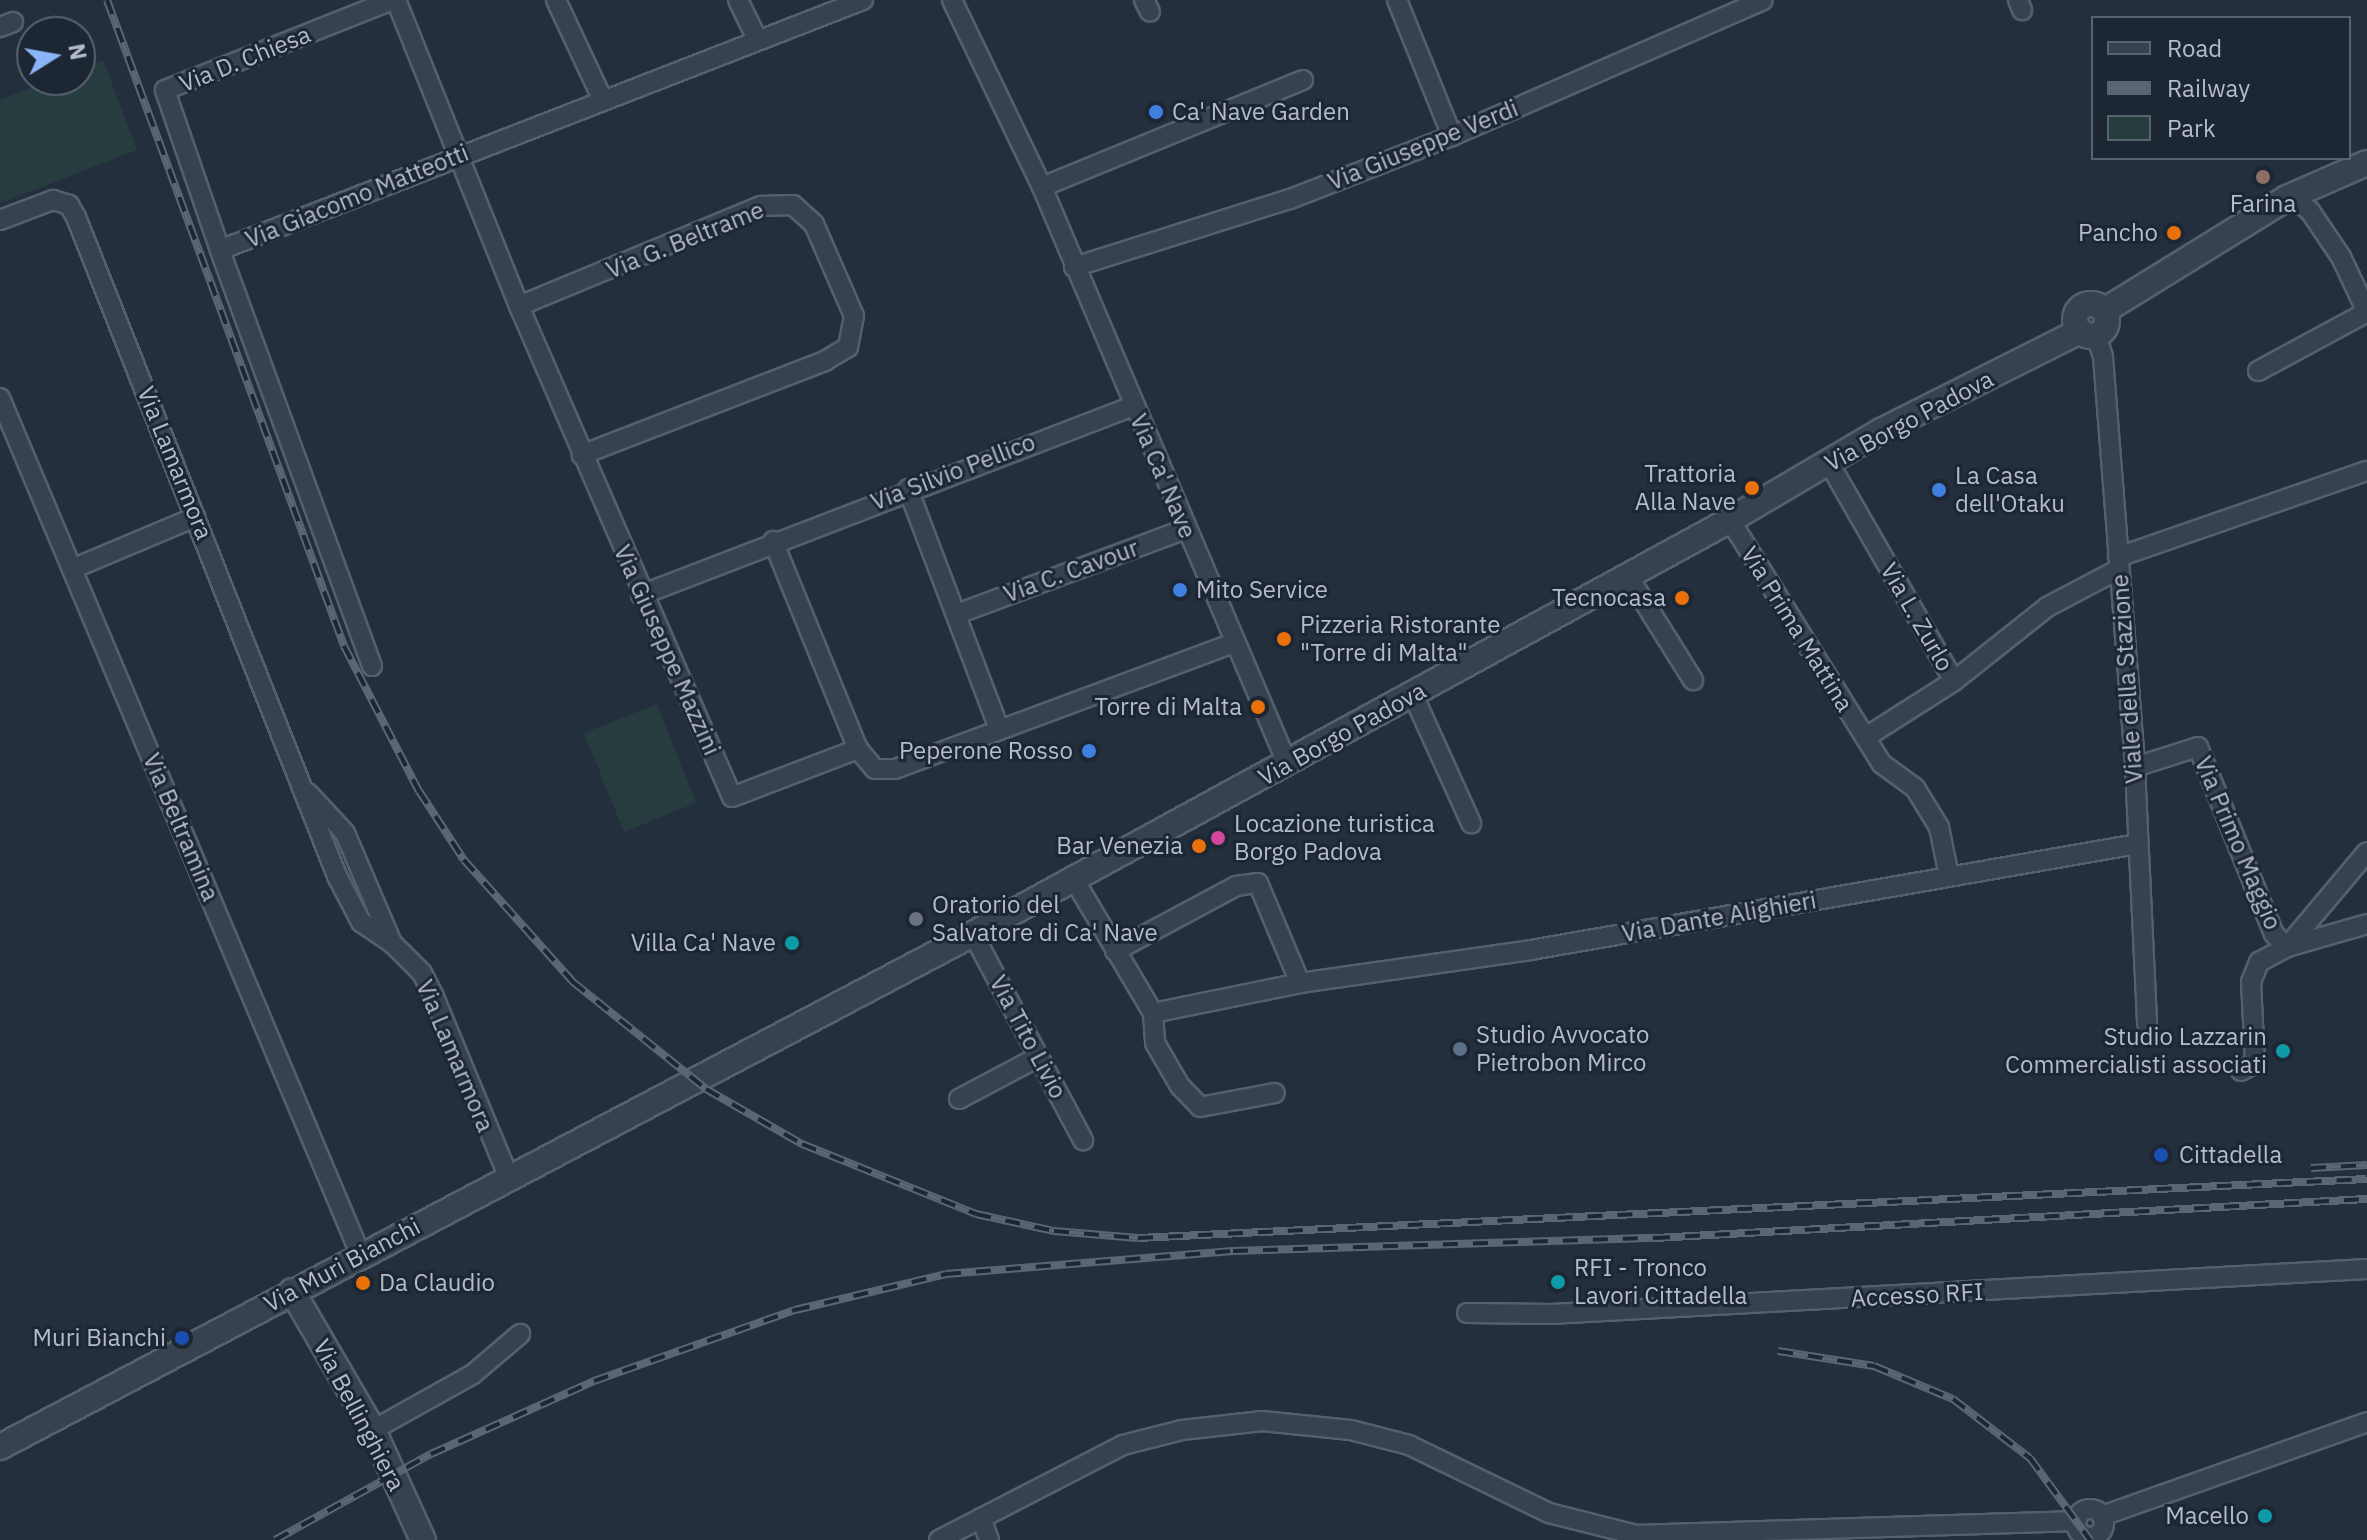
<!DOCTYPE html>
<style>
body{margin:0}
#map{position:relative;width:2367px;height:1540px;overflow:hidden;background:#242f3e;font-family:"IBM Plex Sans",sans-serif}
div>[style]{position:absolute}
.green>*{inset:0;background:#263c3f}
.roads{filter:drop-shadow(2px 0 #565f6c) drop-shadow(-2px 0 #565f6c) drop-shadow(0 2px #565f6c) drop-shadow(0 -2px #565f6c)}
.minor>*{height:18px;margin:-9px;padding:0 9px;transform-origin:9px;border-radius:9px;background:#38414e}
.minor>.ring{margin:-9px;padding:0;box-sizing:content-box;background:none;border:18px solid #38414e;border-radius:50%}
.tertiary>*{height:24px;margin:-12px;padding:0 12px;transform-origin:12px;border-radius:12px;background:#38414e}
.tertiary>.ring{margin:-12px;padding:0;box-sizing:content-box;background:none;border:24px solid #38414e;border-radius:50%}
.rail>*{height:8px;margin-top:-4px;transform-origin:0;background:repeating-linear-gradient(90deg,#1d2633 0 15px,#5a6575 0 30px);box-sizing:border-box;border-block:2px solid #5a6575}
.dots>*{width:22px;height:22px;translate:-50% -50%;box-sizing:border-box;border:4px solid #1d2633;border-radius:50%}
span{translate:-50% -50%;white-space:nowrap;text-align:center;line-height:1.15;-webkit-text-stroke:6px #1d2633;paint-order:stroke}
.street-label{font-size:24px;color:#b4bcc9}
.poi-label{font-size:24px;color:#b4bcc9}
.left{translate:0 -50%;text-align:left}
.right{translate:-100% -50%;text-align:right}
.legend{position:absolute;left:2091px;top:16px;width:260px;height:144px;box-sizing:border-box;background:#1d2633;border:2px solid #59626f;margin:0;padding:10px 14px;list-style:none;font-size:24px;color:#b4bcc9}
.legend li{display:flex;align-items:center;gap:16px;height:40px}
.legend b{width:40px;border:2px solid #59626f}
.north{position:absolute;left:16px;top:16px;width:80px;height:80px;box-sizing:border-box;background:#1d2633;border:2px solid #59626f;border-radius:50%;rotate:79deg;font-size:22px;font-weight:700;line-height:32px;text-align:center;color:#b4bcc9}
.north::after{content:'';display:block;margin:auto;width:28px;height:36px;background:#8ab4f8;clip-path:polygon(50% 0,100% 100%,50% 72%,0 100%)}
</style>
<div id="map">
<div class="green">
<div style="clip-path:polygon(103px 60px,137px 150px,0 203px,0 100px,51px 80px,80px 80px,80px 69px)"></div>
<div style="clip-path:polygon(657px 704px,696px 803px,624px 832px,584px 733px)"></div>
</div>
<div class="roads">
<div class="minor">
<div style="left:396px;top:0;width:330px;rotate:68.1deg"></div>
<div style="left:519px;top:306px;width:535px;rotate:66.55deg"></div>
<div style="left:732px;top:797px;width:135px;rotate:-20.9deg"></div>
<div style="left:858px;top:749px;width:26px;rotate:50deg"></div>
<div style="left:875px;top:769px;width:20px"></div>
<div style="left:895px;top:769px;width:362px;rotate:-20.4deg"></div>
<div style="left:556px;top:0;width:108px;rotate:64.9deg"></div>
<div style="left:738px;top:0;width:43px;rotate:64deg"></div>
<div style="left:952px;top:0;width:208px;rotate:64.3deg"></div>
<div style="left:1042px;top:187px;width:628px;rotate:66.95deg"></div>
<div style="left:1144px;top:0;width:13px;rotate:63deg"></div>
<div style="left:1397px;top:0;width:147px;rotate:68deg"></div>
<div style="left:2018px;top:0;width:11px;rotate:68deg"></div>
<div style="left:0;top:27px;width:14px;rotate:-21deg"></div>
<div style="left:1042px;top:187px;width:282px;rotate:-22.3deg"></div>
<div style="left:2296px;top:200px;width:18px;rotate:38deg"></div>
<div style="left:2310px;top:211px;width:55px;rotate:56deg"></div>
<div style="left:2341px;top:257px;width:61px;rotate:64.7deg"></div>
<div style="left:0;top:220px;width:57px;rotate:-20.7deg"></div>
<div style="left:53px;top:200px;width:17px;rotate:17deg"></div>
<div style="left:69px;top:205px;width:14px;rotate:60deg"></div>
<div style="left:76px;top:217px;width:709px;rotate:68.39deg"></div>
<div style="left:337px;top:876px;width:52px;rotate:62.4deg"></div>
<div style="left:361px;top:922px;width:37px;rotate:34deg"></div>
<div style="left:220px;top:250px;width:169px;rotate:-109deg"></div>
<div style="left:165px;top:90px;width:244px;rotate:-21.6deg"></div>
<div style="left:1074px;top:267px;width:226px;rotate:-17.5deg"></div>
<div style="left:1290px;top:199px;width:174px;rotate:-21.3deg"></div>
<div style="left:1452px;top:136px;width:339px;rotate:-23.6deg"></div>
<div style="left:519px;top:306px;width:262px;rotate:-22.5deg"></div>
<div style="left:761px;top:206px;width:32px;rotate:-2deg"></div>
<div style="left:793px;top:205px;width:28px;rotate:42deg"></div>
<div style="left:814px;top:224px;width:100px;rotate:66.5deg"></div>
<div style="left:854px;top:316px;width:32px;rotate:101deg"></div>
<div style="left:848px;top:347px;width:27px;rotate:149deg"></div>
<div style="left:825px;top:361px;width:261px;rotate:158.9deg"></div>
<div style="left:2096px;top:335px;width:23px;rotate:72deg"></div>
<div style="left:2103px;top:357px;width:411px;rotate:85.5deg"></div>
<div style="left:2135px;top:767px;width:257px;rotate:87.3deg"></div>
<div style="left:2258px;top:371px;width:124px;rotate:-28.4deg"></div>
<div style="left:0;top:398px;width:931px;rotate:67.18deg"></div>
<div style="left:1829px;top:463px;width:251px;rotate:60.2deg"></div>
<div style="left:1954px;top:681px;width:119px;rotate:-38.5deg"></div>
<div style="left:2047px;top:607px;width:81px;rotate:-27.8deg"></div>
<div style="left:908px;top:489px;width:257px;rotate:69.2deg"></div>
<div style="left:1730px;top:520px;width:287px;rotate:58.1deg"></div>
<div style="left:1882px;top:764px;width:41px;rotate:36deg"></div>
<div style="left:1915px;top:788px;width:46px;rotate:58.4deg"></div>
<div style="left:1939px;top:827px;width:50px;rotate:78.5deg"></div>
<div style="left:773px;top:541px;width:225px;rotate:67.8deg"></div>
<div style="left:2118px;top:557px;width:263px;rotate:-19.1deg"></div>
<div style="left:72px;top:569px;width:134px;rotate:-22.8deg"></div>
<div style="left:1628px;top:576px;width:123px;rotate:58deg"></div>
<div style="left:641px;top:595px;width:527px;rotate:-21.01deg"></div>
<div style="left:957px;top:614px;width:244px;rotate:-20.4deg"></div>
<div style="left:372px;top:666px;width:443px;rotate:-110.1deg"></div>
<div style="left:220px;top:250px;width:690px;rotate:-21.25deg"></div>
<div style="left:1413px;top:695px;width:141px;rotate:65.6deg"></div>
<div style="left:1866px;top:737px;width:104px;rotate:-32.5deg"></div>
<div style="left:2135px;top:767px;width:66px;rotate:-17.6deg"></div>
<div style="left:2198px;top:747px;width:202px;rotate:67.9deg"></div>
<div style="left:2274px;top:934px;width:18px;rotate:45deg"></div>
<div style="left:308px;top:793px;width:54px;rotate:47.2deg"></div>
<div style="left:345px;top:833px;width:120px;rotate:66.9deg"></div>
<div style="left:392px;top:943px;width:42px;rotate:45deg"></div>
<div style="left:422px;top:973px;width:27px;rotate:63deg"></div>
<div style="left:434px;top:997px;width:194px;rotate:67.5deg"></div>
<div style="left:1072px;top:876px;width:159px;rotate:59.4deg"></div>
<div style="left:1153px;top:1013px;width:30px;rotate:86deg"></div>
<div style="left:1155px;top:1043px;width:50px;rotate:59.8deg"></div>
<div style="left:1180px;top:1086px;width:29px;rotate:46deg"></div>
<div style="left:1200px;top:1107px;width:76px;rotate:-10.6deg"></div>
<div style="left:973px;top:934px;width:234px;rotate:61.9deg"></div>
<div style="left:2287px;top:947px;width:124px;rotate:-49.9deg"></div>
<div style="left:1115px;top:951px;width:137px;rotate:-28.2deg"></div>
<div style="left:1236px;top:886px;width:22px;rotate:-8deg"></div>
<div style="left:1258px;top:883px;width:108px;rotate:67.2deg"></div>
<div style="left:1153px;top:1013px;width:150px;rotate:-11.5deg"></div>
<div style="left:1300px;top:983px;width:233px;rotate:-8.1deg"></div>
<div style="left:1531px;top:950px;width:615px;rotate:-9.92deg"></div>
<div style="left:2241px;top:1071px;width:16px;rotate:-30deg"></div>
<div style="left:2255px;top:1063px;width:81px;rotate:-92.8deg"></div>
<div style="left:2251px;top:982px;width:22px;rotate:-68deg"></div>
<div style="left:2259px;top:962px;width:32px;rotate:-28deg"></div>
<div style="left:2287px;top:947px;width:83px;rotate:-16deg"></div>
<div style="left:959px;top:1099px;width:89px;rotate:-28deg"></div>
<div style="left:1467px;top:1313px;width:84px;rotate:0.7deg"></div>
<div style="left:1551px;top:1314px;width:817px;rotate:-3.16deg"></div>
<div style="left:373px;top:1430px;width:115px;rotate:-29.2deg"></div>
<div style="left:473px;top:1374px;width:62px;rotate:-40.4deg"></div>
<div class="ring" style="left:2076px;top:1509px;width:10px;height:10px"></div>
<div style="left:2102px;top:1516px;width:281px;rotate:-19.5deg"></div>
<div style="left:981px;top:1518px;width:23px;rotate:70deg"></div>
<div style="left:939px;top:1540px;width:207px;rotate:-27.3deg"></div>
<div style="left:1123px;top:1445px;width:61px;rotate:-14.3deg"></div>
<div style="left:1182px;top:1430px;width:81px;rotate:-6.4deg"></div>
<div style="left:1262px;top:1421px;width:89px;rotate:5.8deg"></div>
<div style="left:1351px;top:1430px;width:60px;rotate:14.5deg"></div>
<div style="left:1409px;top:1445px;width:156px;rotate:25.9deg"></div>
<div style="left:1549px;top:1513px;width:90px;rotate:14.2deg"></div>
<div style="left:1636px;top:1535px;width:441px;rotate:-1.8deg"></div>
</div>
<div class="tertiary">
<div class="ring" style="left:2075px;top:304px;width:8px;height:8px"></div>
<div style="left:2104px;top:311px;width:215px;rotate:-31.7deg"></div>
<div style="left:2287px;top:198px;width:87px;rotate:-23.6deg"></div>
<div style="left:292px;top:1291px;width:161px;rotate:59.8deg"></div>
<div style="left:373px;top:1430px;width:121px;rotate:65.6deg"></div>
<div style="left:0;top:1447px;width:1100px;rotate:-27.8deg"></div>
<div style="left:973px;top:934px;width:863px;rotate:-28.67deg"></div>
<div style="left:1730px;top:520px;width:175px;rotate:-30.5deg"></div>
<div style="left:1881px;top:431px;width:223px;rotate:-26.7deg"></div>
</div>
</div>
<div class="rail">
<div style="left:107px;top:0;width:688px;rotate:69.85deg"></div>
<div style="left:344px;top:646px;width:163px;rotate:62.7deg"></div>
<div style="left:419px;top:791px;width:82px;rotate:56.9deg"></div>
<div style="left:464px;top:860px;width:164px;rotate:48.2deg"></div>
<div style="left:573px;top:982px;width:171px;rotate:38.8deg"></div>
<div style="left:706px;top:1089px;width:111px;rotate:29.8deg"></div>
<div style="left:802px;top:1144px;width:188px;rotate:21.9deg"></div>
<div style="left:976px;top:1214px;width:80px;rotate:12.3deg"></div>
<div style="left:1054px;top:1231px;width:84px;rotate:4.8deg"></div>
<div style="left:1138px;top:1238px;width:1230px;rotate:-2.75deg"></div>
<div style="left:2311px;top:1168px;width:56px;rotate:-3.1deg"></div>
<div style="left:1778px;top:1351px;width:97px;rotate:8.9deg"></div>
<div style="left:1874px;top:1366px;width:86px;rotate:22.7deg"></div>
<div style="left:1953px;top:1399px;width:97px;rotate:37.5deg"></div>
<div style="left:2030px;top:1458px;width:102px;rotate:53.8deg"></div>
<div style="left:275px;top:1540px;width:178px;rotate:-28.9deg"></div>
<div style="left:431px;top:1454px;width:179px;rotate:-24.1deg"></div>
<div style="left:594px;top:1381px;width:213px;rotate:-19.5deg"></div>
<div style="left:795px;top:1310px;width:155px;rotate:-13.4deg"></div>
<div style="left:946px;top:1274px;width:288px;rotate:-4.6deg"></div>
<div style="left:1233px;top:1251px;width:422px;rotate:-1.8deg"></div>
<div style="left:1655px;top:1238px;width:713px;rotate:-3.14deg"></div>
</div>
<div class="dots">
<div style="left:1156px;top:112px;background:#3f7fe0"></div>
<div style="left:2263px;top:177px;background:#8d6e63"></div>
<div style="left:2174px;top:233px;background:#e8710a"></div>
<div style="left:1752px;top:488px;background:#e8710a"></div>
<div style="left:1939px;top:490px;background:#3f7fe0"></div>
<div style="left:1180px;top:590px;background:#3f7fe0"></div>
<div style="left:1682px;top:598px;background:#e8710a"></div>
<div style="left:1284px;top:639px;background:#e8710a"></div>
<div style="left:1258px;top:707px;background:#e8710a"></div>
<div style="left:1089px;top:751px;background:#3f7fe0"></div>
<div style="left:1218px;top:838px;background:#d1479c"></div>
<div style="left:1199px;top:846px;background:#e8710a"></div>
<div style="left:916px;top:919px;background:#6b7280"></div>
<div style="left:792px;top:943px;background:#0f9aa8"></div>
<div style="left:1460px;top:1049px;background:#5c6f8a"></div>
<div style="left:2283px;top:1051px;background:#0f9aa8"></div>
<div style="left:2161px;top:1155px;background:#1a4fb4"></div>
<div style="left:1558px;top:1282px;background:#0f9aa8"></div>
<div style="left:363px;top:1283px;background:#e8710a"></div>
<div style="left:182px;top:1338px;background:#1a4fb4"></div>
<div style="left:2265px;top:1516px;background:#0f9aa8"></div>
</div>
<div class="street-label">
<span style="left:245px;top:59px;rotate:-22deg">Via D. Chiesa</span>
<span style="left:1423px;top:145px;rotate:-22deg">Via Giuseppe Verdi</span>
<span style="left:357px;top:196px;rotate:-22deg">Via Giacomo Matteotti</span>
<span style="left:685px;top:240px;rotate:-22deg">Via G. Beltrame</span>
<span style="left:1909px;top:421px;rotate:-28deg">Via Borgo Padova</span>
<span style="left:175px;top:463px;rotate:68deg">Via Lamarmora</span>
<span style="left:953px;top:472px;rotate:-21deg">Via Silvio Pellico</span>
<span style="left:1163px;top:476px;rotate:67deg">Via Ca' Nave</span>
<span style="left:1071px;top:571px;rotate:-20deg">Via C. Cavour</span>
<span style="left:1917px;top:617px;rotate:60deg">Via L. Zurlo</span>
<span style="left:1797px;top:629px;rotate:58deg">Via Prima Mattina</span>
<span style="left:667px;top:650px;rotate:66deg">Via Giuseppe Mazzini</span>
<span style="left:2127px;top:679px;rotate:-94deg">Viale della Stazione</span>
<span style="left:1342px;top:734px;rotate:-29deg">Via Borgo Padova</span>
<span style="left:181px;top:827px;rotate:67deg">Via Beltramina</span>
<span style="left:2238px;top:843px;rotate:67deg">Via Primo Maggio</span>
<span style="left:1719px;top:917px;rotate:-10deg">Via Dante Alighieri</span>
<span style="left:1028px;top:1037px;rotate:62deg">Via Tito Livio</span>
<span style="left:455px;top:1056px;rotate:67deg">Via Lamarmora</span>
<span style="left:342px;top:1265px;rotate:-28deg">Via Muri Bianchi</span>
<span style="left:1917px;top:1295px;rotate:-3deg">Accesso RFI</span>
<span style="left:359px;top:1415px;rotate:62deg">Via Bellinghiera</span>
</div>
<div class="poi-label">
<span class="left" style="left:1172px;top:112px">Ca' Nave Garden</span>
<span style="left:2263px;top:204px">Farina</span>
<span class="right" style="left:2158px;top:233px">Pancho</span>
<span class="right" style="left:1736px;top:488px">Trattoria<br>Alla Nave</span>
<span class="left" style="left:1955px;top:490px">La Casa<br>dell'Otaku</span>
<span class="left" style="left:1196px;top:590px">Mito Service</span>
<span class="right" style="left:1666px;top:598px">Tecnocasa</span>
<span class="left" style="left:1300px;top:639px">Pizzeria Ristorante<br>"Torre di Malta"</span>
<span class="right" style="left:1242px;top:707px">Torre di Malta</span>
<span class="right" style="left:1073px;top:751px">Peperone Rosso</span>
<span class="left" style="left:1234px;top:838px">Locazione turistica<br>Borgo Padova</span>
<span class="right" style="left:1183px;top:846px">Bar Venezia</span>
<span class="left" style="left:932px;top:919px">Oratorio del<br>Salvatore di Ca' Nave</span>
<span class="right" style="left:776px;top:943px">Villa Ca' Nave</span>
<span class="left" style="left:1476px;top:1049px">Studio Avvocato<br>Pietrobon Mirco</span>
<span class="right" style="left:2267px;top:1051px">Studio Lazzarin<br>Commercialisti associati</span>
<span class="left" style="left:2179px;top:1155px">Cittadella</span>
<span class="left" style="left:1574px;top:1282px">RFI - Tronco<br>Lavori Cittadella</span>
<span class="left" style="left:379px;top:1283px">Da Claudio</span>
<span class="right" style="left:166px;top:1338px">Muri Bianchi</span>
<span class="right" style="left:2249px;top:1516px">Macello</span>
</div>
<ul class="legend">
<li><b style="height:10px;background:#38414e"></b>Road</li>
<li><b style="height:10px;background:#5a6575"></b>Railway</li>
<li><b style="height:22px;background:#263c3f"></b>Park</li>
</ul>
<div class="north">N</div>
</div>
